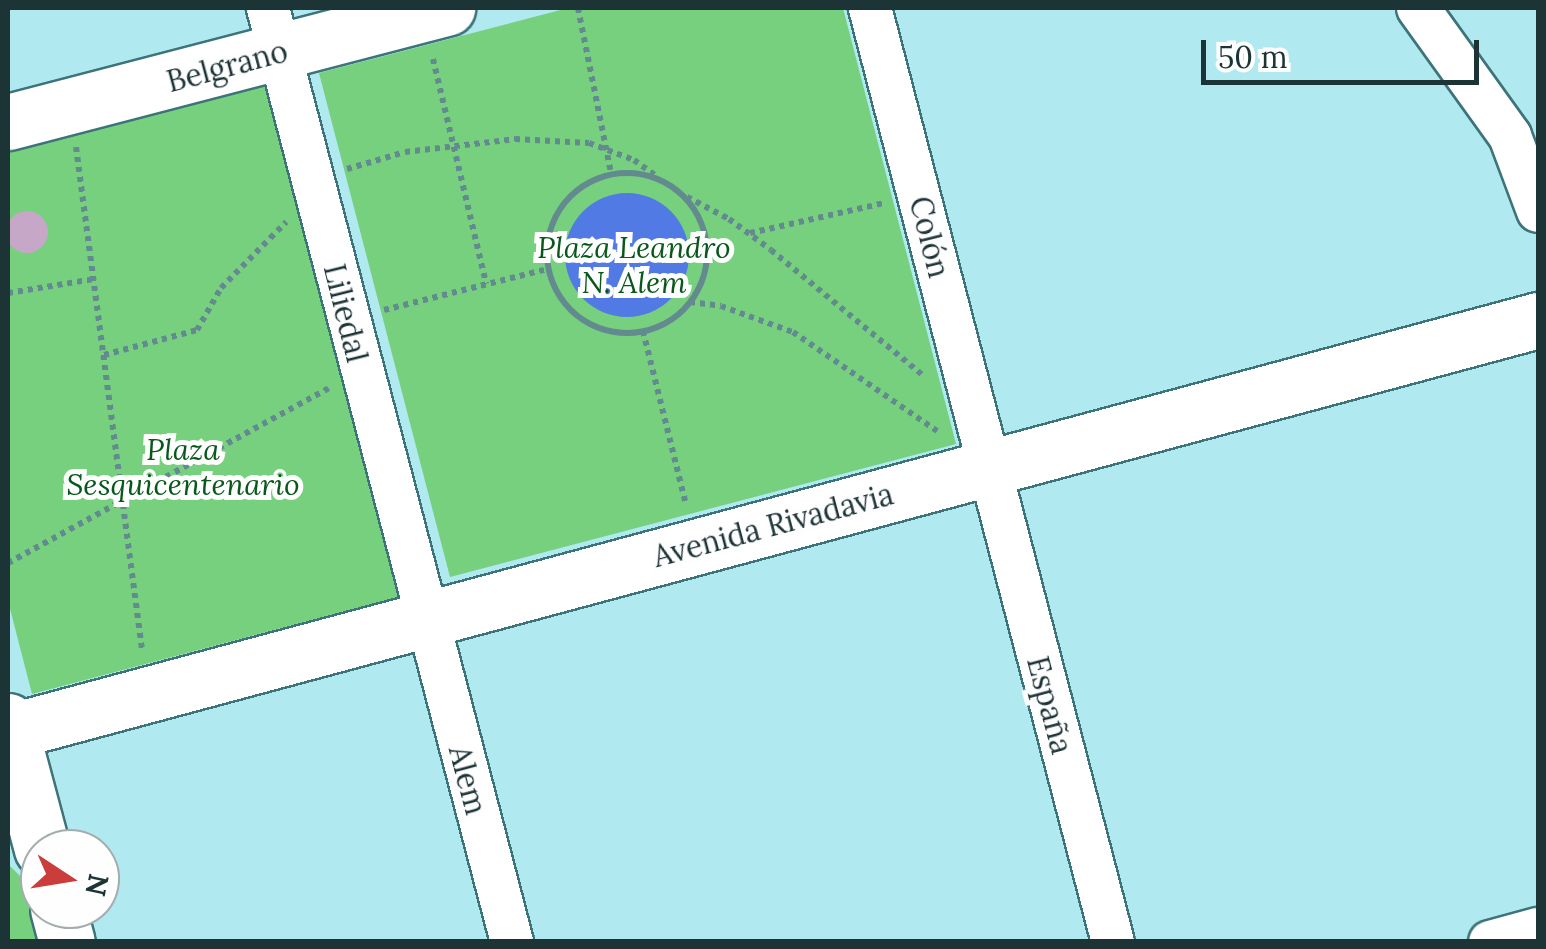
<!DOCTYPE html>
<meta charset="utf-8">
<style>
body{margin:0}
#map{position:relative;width:1546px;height:949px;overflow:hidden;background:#b0e9f0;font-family:Lora,serif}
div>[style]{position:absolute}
.green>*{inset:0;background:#76d07e}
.water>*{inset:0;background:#517ae4}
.round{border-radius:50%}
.building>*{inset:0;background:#c7a7c8}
.path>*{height:6px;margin-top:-3px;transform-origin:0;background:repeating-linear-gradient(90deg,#638b8f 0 5px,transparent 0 10px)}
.path>.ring{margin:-3px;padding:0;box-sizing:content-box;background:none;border:6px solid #638b8f;border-radius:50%}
.roads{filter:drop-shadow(2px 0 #3d747a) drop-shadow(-2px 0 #3d747a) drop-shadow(0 2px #3d747a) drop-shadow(0 -2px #3d747a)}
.street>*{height:42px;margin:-21px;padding:0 21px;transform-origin:21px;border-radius:21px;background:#fff}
.secondary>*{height:55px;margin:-27.5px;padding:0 27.5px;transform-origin:27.5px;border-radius:27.5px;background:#fff}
span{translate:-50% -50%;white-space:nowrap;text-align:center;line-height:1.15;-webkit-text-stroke:10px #fefefe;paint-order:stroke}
.street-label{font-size:30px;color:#1d3437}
.park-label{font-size:30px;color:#09581b;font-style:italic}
.frame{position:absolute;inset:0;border:10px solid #1d3437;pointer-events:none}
.north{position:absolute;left:20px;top:829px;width:100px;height:100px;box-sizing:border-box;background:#fefefe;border:2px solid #a4adae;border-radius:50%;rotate:102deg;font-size:28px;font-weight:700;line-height:40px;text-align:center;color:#1d3437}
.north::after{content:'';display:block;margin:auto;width:35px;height:45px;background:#cb3d3a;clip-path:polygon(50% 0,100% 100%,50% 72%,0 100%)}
.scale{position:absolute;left:1201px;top:40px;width:278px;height:45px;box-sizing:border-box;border:5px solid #1d3437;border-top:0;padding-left:12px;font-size:30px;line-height:35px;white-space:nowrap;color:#1d3437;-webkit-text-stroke:8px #fefefe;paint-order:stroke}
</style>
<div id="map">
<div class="green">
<div style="clip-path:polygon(568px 8px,843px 8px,956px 444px,450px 577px,319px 73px)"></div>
<div style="clip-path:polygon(265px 85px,398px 597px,32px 694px,8px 601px,8px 152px)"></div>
<div style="clip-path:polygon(8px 864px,22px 878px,41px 941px,8px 941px)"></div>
</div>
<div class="water">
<div class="round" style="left:565px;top:193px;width:124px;height:124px"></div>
</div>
<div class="building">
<div class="round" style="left:6px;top:211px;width:42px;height:42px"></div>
</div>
<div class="path">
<div style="left:578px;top:8px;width:168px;rotate:78.7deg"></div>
<div style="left:433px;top:59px;width:231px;rotate:76.7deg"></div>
<div style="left:76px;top:147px;width:507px;rotate:82.52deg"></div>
<div style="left:347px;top:169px;width:60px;rotate:-16.3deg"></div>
<div style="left:405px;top:152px;width:111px;rotate:-6.7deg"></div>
<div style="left:515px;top:139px;width:74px;rotate:3.1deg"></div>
<div style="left:589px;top:143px;width:48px;rotate:20.7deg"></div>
<div style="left:634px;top:160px;width:29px;rotate:36deg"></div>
<div class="ring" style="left:547px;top:173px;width:154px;height:154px"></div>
<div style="left:687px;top:197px;width:47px;rotate:27.6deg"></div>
<div style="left:729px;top:219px;width:52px;rotate:36.4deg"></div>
<div style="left:771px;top:250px;width:198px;rotate:39.5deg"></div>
<div style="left:750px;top:233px;width:137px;rotate:-12.6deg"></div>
<div style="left:8px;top:293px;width:87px;rotate:-9.2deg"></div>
<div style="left:690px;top:302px;width:31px;rotate:7deg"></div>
<div style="left:721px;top:306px;width:77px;rotate:19.9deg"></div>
<div style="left:793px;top:332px;width:175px;rotate:34.5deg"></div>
<div style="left:384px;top:310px;width:168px;rotate:-14.1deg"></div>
<div style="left:643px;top:331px;width:179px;rotate:76.1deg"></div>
<div style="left:104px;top:355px;width:96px;rotate:-15deg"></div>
<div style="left:197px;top:330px;width:48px;rotate:-60.3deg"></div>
<div style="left:221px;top:288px;width:93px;rotate:-45.4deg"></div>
<div style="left:8px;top:563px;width:366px;rotate:-28.6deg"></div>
</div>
<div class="roads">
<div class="street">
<div style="left:268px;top:8px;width:965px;rotate:75.36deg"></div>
<div style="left:870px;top:8px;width:965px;rotate:75.42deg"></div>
<div style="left:1418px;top:8px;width:158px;rotate:54.3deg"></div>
<div style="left:1510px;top:136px;width:80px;rotate:69.5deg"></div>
<div style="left:1490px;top:942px;width:50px;rotate:-15.2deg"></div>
</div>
<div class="secondary">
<div style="left:8px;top:122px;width:454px;rotate:-14.6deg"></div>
<div style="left:8px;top:721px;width:132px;rotate:75.1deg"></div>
<div style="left:8px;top:732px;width:1585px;rotate:-15.07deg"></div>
<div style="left:58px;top:909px;width:34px;rotate:75deg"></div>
</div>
</div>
<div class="street-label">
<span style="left:227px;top:66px;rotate:-15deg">Belgrano</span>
<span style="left:930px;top:237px;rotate:76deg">Colón</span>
<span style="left:346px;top:313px;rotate:76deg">Liliedal</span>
<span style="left:773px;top:525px;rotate:-15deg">Avenida Rivadavia</span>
<span style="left:1050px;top:705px;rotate:75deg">España</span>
<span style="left:468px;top:780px;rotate:75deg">Alem</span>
</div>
<div class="park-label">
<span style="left:634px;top:264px">Plaza Leandro<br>N. Alem</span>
<span style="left:183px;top:466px">Plaza<br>Sesquicentenario</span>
</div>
<div class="frame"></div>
<div class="north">N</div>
<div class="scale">50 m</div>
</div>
